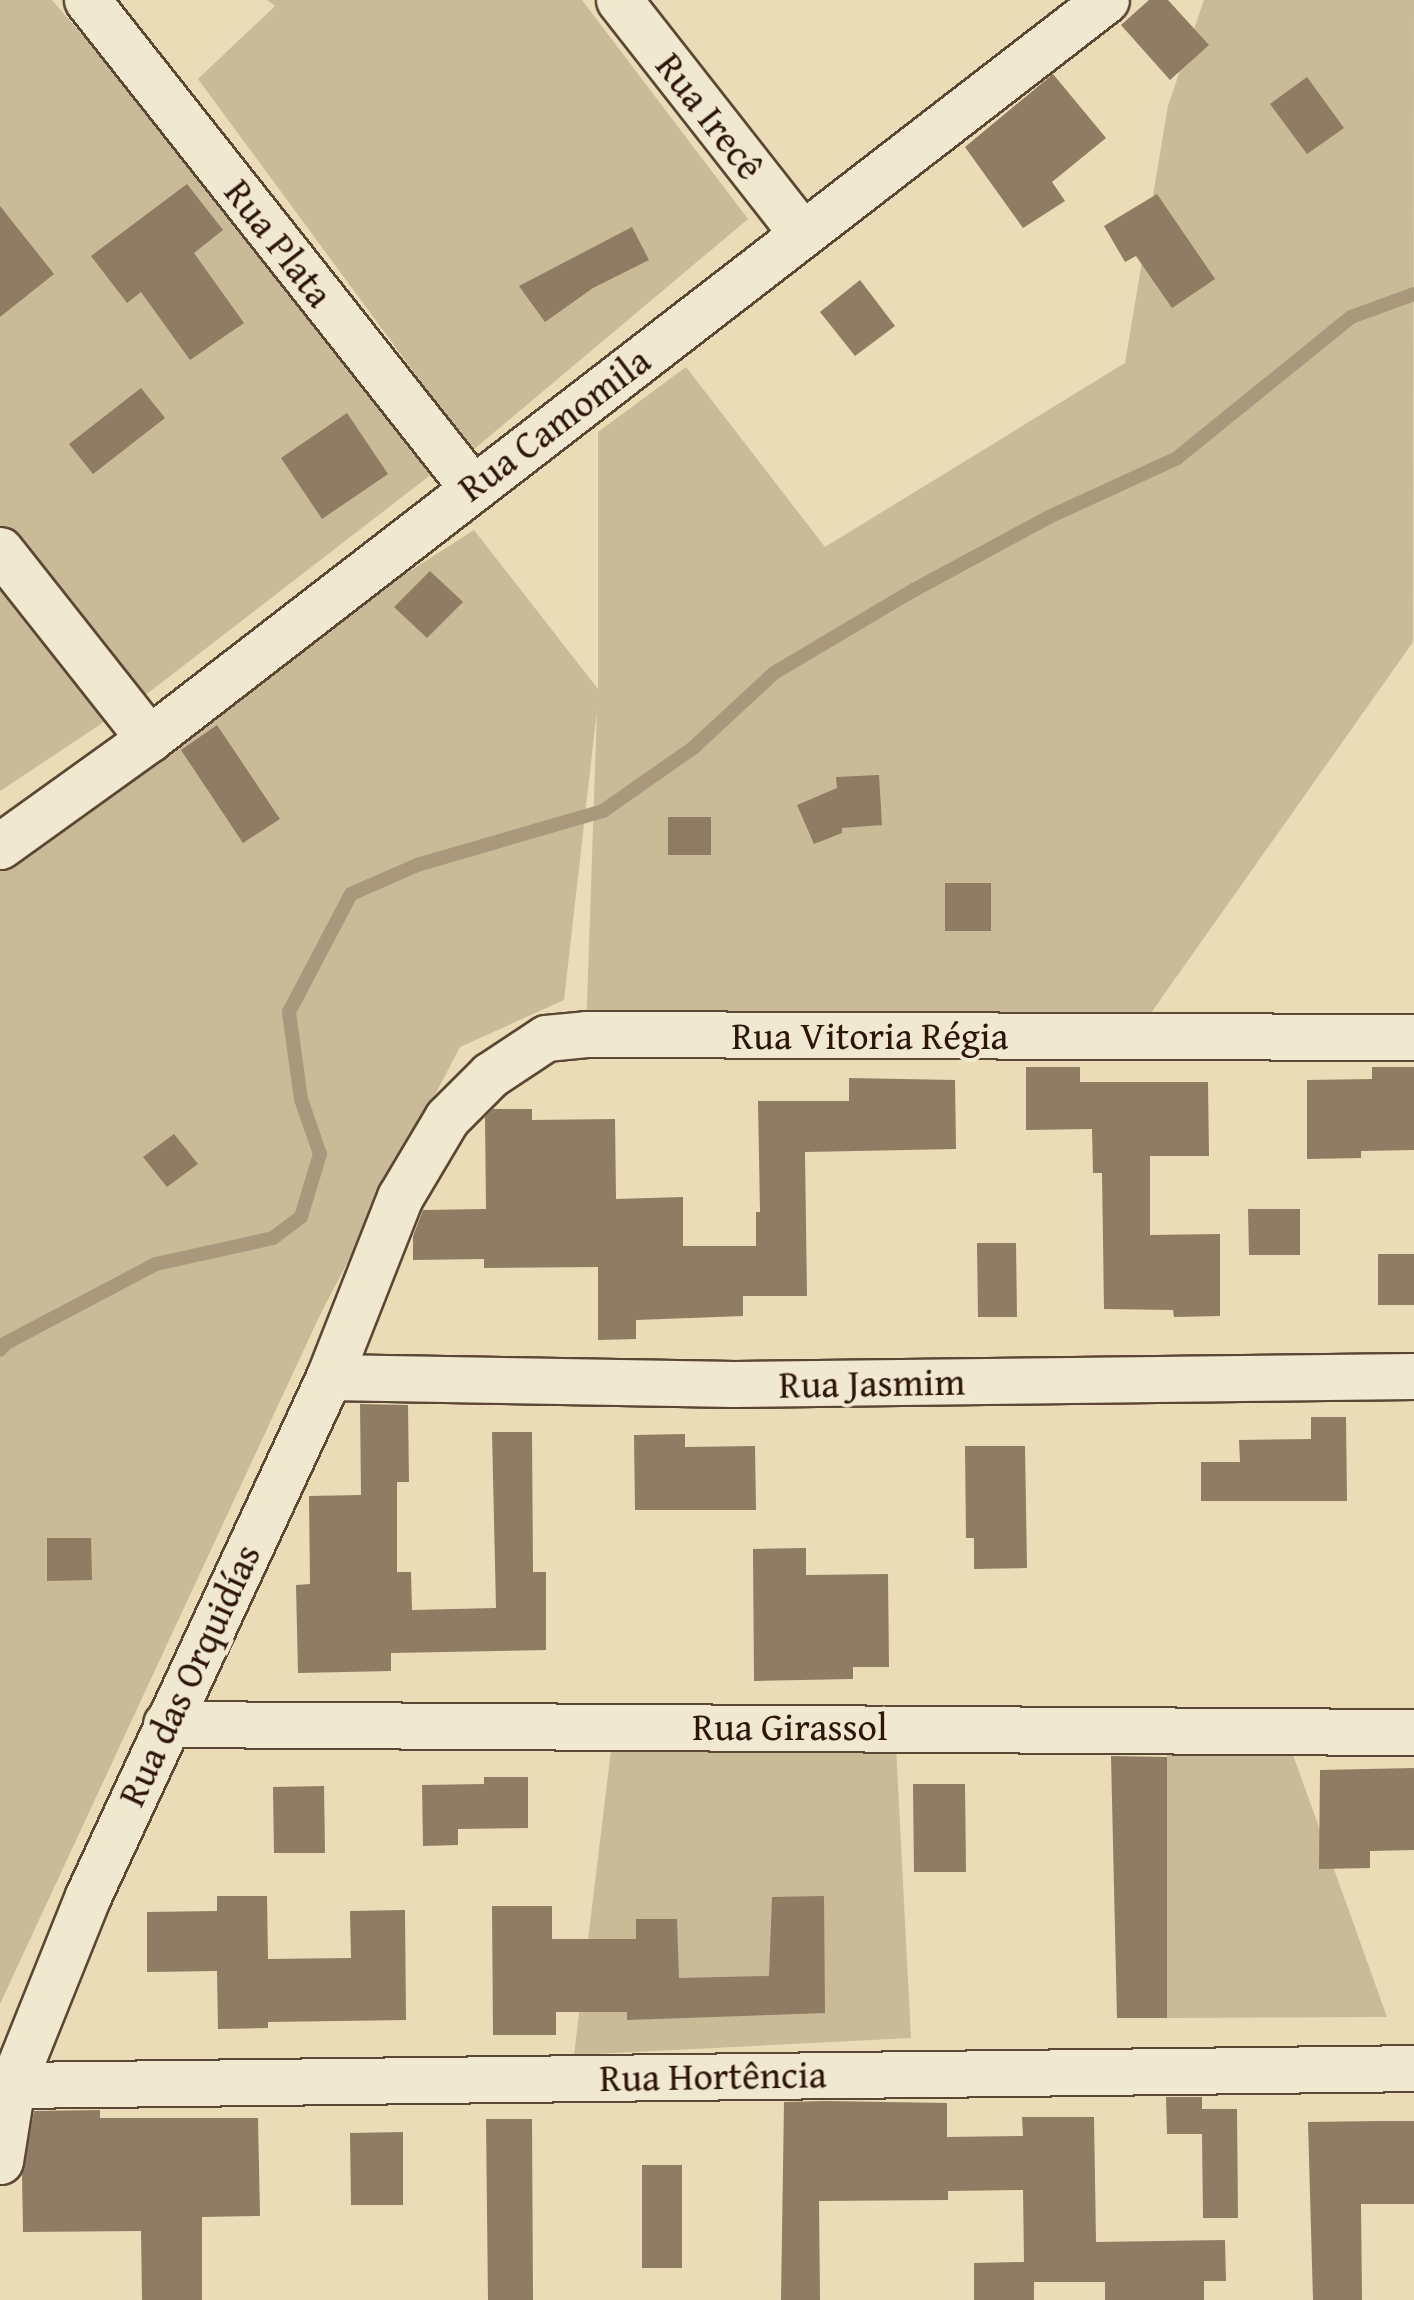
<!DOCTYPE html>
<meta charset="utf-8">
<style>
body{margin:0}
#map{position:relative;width:1414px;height:2300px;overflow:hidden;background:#e9dcb6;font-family:"Gentium Book Plus",serif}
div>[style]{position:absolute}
.green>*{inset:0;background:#c9ba98}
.stream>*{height:14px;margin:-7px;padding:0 7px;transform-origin:7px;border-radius:7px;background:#a9987b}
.building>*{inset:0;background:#8f7c62}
.roads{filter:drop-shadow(2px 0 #5c4734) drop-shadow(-2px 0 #5c4734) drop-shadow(0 2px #5c4734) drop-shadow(0 -2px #5c4734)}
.minor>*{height:45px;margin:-22.5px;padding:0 22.5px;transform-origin:22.5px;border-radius:22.5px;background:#f1e8d0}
span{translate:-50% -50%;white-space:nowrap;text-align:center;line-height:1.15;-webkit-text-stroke:8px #f1e8d0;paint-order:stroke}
.street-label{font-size:38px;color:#2d1508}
</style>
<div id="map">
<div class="green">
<div style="clip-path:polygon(0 0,52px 0,450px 460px,152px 690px,0 791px)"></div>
<div style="clip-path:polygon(267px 0,582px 0,748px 219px,472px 451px,198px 79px,275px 6px)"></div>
<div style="clip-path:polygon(1204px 0,1414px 0,1413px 642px,1134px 1037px,586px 1034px,597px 710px,564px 1000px,460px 1047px,320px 1315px,0 2004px,0 834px,474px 530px,598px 689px,598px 432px,686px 367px,825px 547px,1125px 363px,1168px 106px)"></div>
<div style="clip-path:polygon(614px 1726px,895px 1728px,911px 2038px,574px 2055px)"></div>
<div style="clip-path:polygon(1292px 1752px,1387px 2017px,1167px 2018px,1167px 1753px)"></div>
</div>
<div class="stream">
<div style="left:0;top:1350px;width:9px;rotate:-49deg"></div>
<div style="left:6px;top:1343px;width:170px;rotate:-27.8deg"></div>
<div style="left:156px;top:1264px;width:120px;rotate:-12.5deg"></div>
<div style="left:273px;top:1238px;width:35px;rotate:-37deg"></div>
<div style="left:301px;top:1217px;width:66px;rotate:-73.2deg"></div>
<div style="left:320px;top:1154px;width:58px;rotate:-109.1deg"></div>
<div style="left:301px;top:1099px;width:88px;rotate:-97.9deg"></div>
<div style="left:289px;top:1012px;width:133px;rotate:-62.3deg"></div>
<div style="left:351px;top:894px;width:72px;rotate:-23.7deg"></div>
<div style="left:417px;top:865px;width:194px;rotate:-16.2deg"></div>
<div style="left:603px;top:811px;width:110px;rotate:-35deg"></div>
<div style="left:693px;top:748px;width:110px;rotate:-42.8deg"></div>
<div style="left:774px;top:673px;width:163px;rotate:-30.7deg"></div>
<div style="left:914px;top:590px;width:153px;rotate:-28.4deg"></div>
<div style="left:1049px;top:517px;width:141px;rotate:-24.7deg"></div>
<div style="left:1177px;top:458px;width:224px;rotate:-39deg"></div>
<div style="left:1351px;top:317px;width:67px;rotate:-20.1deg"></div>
</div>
<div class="building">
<div style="clip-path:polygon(1149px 0,1168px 0,1209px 45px,1170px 80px,1121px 25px)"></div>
<div style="clip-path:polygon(1053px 74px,1106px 138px,1052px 182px,1065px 201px,1023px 228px,965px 147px)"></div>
<div style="clip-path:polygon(1307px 77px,1344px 128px,1307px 154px,1270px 104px)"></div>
<div style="clip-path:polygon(187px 184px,223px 230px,194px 253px,244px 323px,190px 360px,141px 292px,127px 303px,91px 256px)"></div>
<div style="clip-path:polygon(1157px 194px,1215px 279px,1172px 308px,1136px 256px,1125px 262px,1104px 226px)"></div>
<div style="clip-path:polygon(0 206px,54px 274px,0 317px)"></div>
<div style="clip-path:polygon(632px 227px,649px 260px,593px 288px,545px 322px,519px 286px)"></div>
<div style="clip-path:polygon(860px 280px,895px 326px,855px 356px,820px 312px)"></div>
<div style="clip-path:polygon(141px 388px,165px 418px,93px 474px,69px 444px)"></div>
<div style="clip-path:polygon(347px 413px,388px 474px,322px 519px,281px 458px)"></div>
<div style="clip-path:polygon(430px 571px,463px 602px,427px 638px,394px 607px)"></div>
<div style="clip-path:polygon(217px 725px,280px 819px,243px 843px,181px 750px)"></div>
<div style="clip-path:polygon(879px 775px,882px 825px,842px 828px,842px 833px,814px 844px,797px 805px,837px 788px,836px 777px)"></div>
<div style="clip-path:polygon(668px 817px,711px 817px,711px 855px,668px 855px)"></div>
<div style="clip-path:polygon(945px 883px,991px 883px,991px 931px,945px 931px)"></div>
<div style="clip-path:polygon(1026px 1067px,1080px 1067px,1080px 1082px,1208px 1082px,1209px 1156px,1150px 1156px,1150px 1235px,1220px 1234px,1220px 1316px,1174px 1317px,1173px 1310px,1104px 1309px,1102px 1173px,1093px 1173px,1092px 1129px,1026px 1130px)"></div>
<div style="clip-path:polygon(1372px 1067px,1414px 1067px,1414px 1150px,1361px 1151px,1361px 1158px,1307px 1159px,1307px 1080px,1372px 1079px)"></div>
<div style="clip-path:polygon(849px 1078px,955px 1080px,956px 1149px,805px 1152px,807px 1296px,743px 1296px,743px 1316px,636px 1320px,636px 1339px,598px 1340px,598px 1267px,484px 1268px,484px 1259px,413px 1260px,413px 1236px,423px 1210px,486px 1209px,485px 1117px,493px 1109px,532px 1109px,532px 1120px,615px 1119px,616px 1199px,683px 1197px,683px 1246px,756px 1246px,756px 1212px,760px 1212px,758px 1101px,849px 1101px)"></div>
<div style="clip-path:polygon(174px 1134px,198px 1164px,167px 1187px,143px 1157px)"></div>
<div style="clip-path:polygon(1248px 1209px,1300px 1209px,1300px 1255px,1249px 1255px)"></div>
<div style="clip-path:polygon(977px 1243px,1016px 1243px,1017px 1317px,978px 1317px)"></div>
<div style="clip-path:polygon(1378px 1254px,1414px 1254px,1414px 1305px,1378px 1305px)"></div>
<div style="clip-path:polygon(360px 1404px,408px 1405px,409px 1482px,397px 1482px,397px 1572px,411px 1572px,412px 1610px,496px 1608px,492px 1432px,532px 1432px,533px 1572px,546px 1572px,546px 1650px,391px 1653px,391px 1671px,298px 1673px,296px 1585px,310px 1584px,309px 1496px,361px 1495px)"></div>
<div style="clip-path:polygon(1311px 1417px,1346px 1417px,1347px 1501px,1201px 1501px,1201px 1462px,1240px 1462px,1239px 1440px,1311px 1439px)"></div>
<div style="clip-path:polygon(685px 1434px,685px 1447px,755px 1446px,756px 1510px,635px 1510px,634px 1435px)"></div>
<div style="clip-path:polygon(965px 1446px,1025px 1446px,1027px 1568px,974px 1569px,974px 1538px,966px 1538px)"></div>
<div style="clip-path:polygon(47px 1538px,91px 1538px,92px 1580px,47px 1581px)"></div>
<div style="clip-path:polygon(806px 1548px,806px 1575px,888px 1574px,889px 1667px,853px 1667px,853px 1679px,754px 1681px,753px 1549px)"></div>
<div style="clip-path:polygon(1111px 1756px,1167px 1757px,1167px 2018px,1117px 2018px)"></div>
<div style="clip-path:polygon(1414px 1768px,1414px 1850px,1370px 1851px,1370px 1868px,1319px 1869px,1320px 1770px)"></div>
<div style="clip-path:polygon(484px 1777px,528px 1777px,528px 1828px,458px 1829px,458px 1845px,423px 1846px,422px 1785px,484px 1784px)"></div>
<div style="clip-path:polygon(913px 1784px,965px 1784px,966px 1872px,914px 1872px)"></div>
<div style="clip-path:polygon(324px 1786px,325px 1853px,274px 1853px,273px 1787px)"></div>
<div style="clip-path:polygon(217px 1896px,267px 1896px,268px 1959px,351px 1958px,350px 1911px,405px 1910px,406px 2020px,268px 2022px,268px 2028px,218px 2029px,217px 1971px,147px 1972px,147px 1912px,217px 1911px)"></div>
<div style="clip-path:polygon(824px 1896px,825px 2013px,627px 2020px,627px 2012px,556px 2012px,556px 2035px,493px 2035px,492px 1906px,552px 1906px,552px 1939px,636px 1939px,636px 1919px,677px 1919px,679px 1978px,769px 1976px,772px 1897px)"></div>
<div style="clip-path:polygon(1166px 2097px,1202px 2097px,1202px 2109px,1237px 2109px,1238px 2218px,1203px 2218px,1202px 2134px,1167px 2134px)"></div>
<div style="clip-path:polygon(825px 2101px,947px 2103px,947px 2137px,1023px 2136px,1022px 2117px,1094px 2117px,1096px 2242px,1225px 2240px,1226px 2281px,1204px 2281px,1204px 2300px,1105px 2300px,1105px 2282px,1034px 2282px,1034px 2300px,974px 2300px,974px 2263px,1024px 2262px,1023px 2190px,948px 2191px,948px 2200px,819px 2201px,820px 2300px,781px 2300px,784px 2102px)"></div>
<div style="clip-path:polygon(100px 2110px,100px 2118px,258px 2118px,260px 2216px,202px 2217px,202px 2300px,142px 2300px,141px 2231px,23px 2232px,22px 2175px,34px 2111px)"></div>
<div style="clip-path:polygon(486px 2119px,532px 2119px,533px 2300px,488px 2300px)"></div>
<div style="clip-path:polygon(1379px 2121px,1414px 2121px,1414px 2204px,1361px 2204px,1362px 2300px,1313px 2300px,1308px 2122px)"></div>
<div style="clip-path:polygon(403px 2132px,403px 2205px,351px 2205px,350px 2133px)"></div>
<div style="clip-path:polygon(642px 2165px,682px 2165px,682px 2268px,642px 2268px)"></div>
</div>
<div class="roads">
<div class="minor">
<div style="left:87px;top:0;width:619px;rotate:51.69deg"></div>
<div style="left:619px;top:0;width:295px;rotate:51.9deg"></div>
<div style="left:0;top:550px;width:241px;rotate:51.7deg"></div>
<div style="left:0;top:846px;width:183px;rotate:-35.7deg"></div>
<div style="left:149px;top:739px;width:1209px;rotate:-37.68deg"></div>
<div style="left:329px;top:1377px;width:405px;rotate:1deg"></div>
<div style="left:734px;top:1384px;width:680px;rotate:-0.67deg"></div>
<div style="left:166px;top:1724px;width:1248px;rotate:0.37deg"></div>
<div style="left:12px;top:2085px;width:1402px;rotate:-0.69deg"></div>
<div style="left:0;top:2161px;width:77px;rotate:-81deg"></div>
<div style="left:12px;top:2085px;width:204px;rotate:-68.1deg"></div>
<div style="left:88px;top:1896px;width:572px;rotate:-65.09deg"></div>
<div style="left:329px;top:1377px;width:193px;rotate:-68.5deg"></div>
<div style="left:400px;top:1197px;width:92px;rotate:-59.3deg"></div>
<div style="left:447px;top:1118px;width:61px;rotate:-45deg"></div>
<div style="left:490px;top:1075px;width:67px;rotate:-33.5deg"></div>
<div style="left:546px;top:1038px;width:40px;rotate:-5.7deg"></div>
<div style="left:586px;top:1034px;width:828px;rotate:0.21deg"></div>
</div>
</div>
<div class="street-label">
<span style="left:710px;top:116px;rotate:52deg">Rua Irecê</span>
<span style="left:279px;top:243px;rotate:52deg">Rua Plata</span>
<span style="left:554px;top:424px;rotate:-37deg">Rua Camomila</span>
<span style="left:870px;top:1036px">Rua Vitoria Régia</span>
<span style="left:872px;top:1383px;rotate:-1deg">Rua Jasmim</span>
<span style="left:189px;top:1675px;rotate:-65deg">Rua das Orquidías</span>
<span style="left:790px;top:1727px">Rua Girassol</span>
<span style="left:713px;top:2076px;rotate:-1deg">Rua Hortência</span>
</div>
</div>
